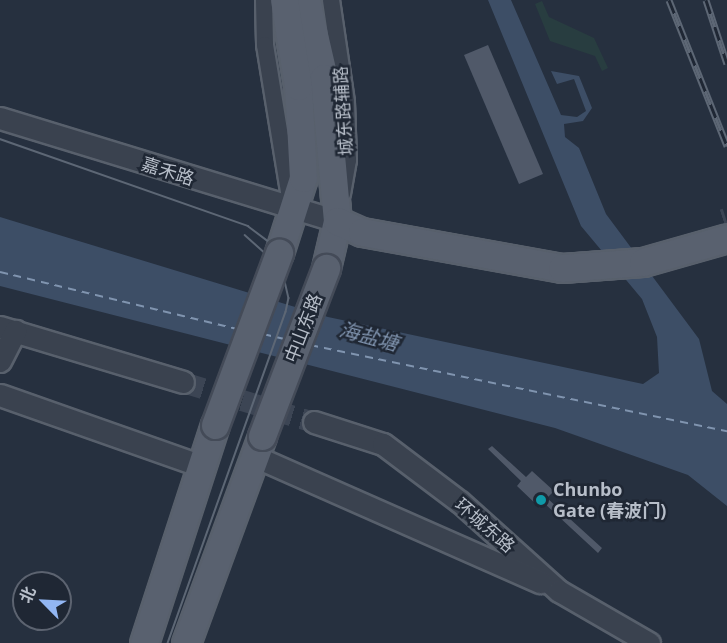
<!DOCTYPE html>
<meta charset="utf-8">
<style>
body{margin:0}
#map{position:relative;width:727px;height:643px;overflow:hidden;background:#26303f;font-family:"Open Sans","Noto Sans SC",sans-serif}
div>[style]{position:absolute}
.green>*{inset:0;background:#283d40}
.water>*{inset:0;background:#3d4e66}
.ferry>*{height:1.5px;margin-top:-0.75px;transform-origin:0;background:repeating-linear-gradient(90deg,#8094af 0 8px,transparent 0 14px)}
.building>*{inset:0;background:#505969}
.tertiary-tunnel>*{height:21px;margin-top:-10.5px;transform-origin:0;background:repeating-linear-gradient(90deg,#3c4554 0 21px,transparent 0 31px)}
.primary-tunnel>*{height:27px;margin-top:-13.5px;transform-origin:0;background:repeating-linear-gradient(90deg,#3c4554 0 27px,transparent 0 41px)}
.roads{filter:drop-shadow(2px 0 #58606c) drop-shadow(-2px 0 #58606c) drop-shadow(0 2px #58606c) drop-shadow(0 -2px #58606c)}
.minor>*{height:16px;margin:-8px;padding:0 8px;transform-origin:8px;border-radius:8px;background:#3a424f}
.tertiary>*{height:21px;margin:-10.5px;padding:0 10.5px;transform-origin:10.5px;border-radius:10.5px;background:#3a424f}
.primary>*{height:27px;margin:-13.5px;padding:0 13.5px;transform-origin:13.5px;border-radius:13.5px;background:#59616f}
.tram>*{height:1.5px;margin:-0.75px;padding:0 0.75px;transform-origin:0.75px;border-radius:0.75px;background:#5d6775}
.rail>*{height:7px;margin-top:-3.5px;transform-origin:0;background:repeating-linear-gradient(90deg,#1f2734 0 14px,#5d6775 0 28px);box-sizing:border-box;border-block:2px solid #5d6775}
.bridges{filter:drop-shadow(2px 0 #444b58) drop-shadow(-2px 0 #444b58) drop-shadow(0 2px #444b58) drop-shadow(0 -2px #444b58)}
.primary-bridge>*{height:27px;margin:-13.5px;padding:0 13.5px;transform-origin:13.5px;border-radius:13.5px;background:#59616f}
.dots>*{width:16px;height:16px;translate:-50% -50%;box-sizing:border-box;border:3px solid #1f2734;border-radius:50%}
span{translate:-50% -50%;white-space:nowrap;text-align:center;line-height:1.15;-webkit-text-stroke:5px #1f2734;paint-order:stroke}
.street-label{font-size:18px;color:#b7bec9}
.poi-label{font-size:18px;color:#b7bec9;font-weight:700}
.left{translate:0 -50%;text-align:left}
.water-label{font-size:20px;color:#8094af;font-style:italic}
.north{position:absolute;left:12px;top:571px;width:60px;height:60px;box-sizing:border-box;background:#1f2734;border:2px solid #5c6370;border-radius:50%;rotate:294deg;font-size:16px;font-weight:700;line-height:24px;text-align:center;color:#b7bec9}
.north::after{content:'';display:block;margin:auto;width:21px;height:27px;background:#92b6f3;clip-path:polygon(50% 0,100% 100%,50% 72%,0 100%)}
</style>
<div id="map">
<div class="green">
<div style="clip-path:polygon(542px 1px,549px 17px,594px 38px,608px 68px,602px 71px,595px 56px,550px 41px,535px 4px)"></div>
</div>
<div class="water">
<div style="clip-path:polygon(488px 0,511px 0,561px 115px,577px 117px,586px 111px,574px 79px,557px 84px,551px 71px,579px 76px,592px 108px,583px 121px,564px 124px,565px 137px,579px 148px,606px 214px,699px 339px,712px 391px,727px 404px,727px 506px,688px 475px,555px 428px,0 286px,0 217px,328px 317px,643px 384px,659px 373px,657px 337px,642px 299px,581px 226px)"></div>
</div>
<div class="ferry">
<div style="left:0;top:272px;width:245px;rotate:13.5deg"></div>
<div style="left:263px;top:334px;width:23px;rotate:13deg"></div>
<div style="left:310px;top:345px;width:426px;rotate:11.7deg"></div>
</div>
<div class="building">
<div style="clip-path:polygon(488px 45px,543px 174px,519px 184px,464px 55px)"></div>
<div style="clip-path:polygon(492px 446px,526px 477px,532px 471px,554px 491px,547px 498px,602px 548px,598px 553px,544px 503px,540px 508px,517px 486px,521px 481px,488px 449px)"></div>
</div>
<div class="tertiary-tunnel">
<div style="left:183px;top:382px;width:137px;rotate:17deg"></div>
</div>
<div class="primary-tunnel">
<div style="left:724px;top:222px;width:3px;rotate:-18deg"></div>
</div>
<div class="roads">
<div class="minor">
<div style="left:264px;top:0;width:45px;rotate:88.7deg"></div>
<div style="left:265px;top:45px;width:161px;rotate:80.7deg"></div>
<div style="left:331px;top:0;width:103px;rotate:81.6deg"></div>
<div style="left:346px;top:102px;width:58px;rotate:88deg"></div>
<div style="left:348px;top:160px;width:35px;rotate:100deg"></div>
</div>
<div class="tertiary">
<div style="left:0;top:118px;width:352px;rotate:17deg"></div>
<div style="left:0;top:327px;width:191px;rotate:16.7deg"></div>
<div style="left:0;top:361px;width:34px;rotate:-63deg"></div>
<div style="left:0;top:395px;width:216px;rotate:19.4deg"></div>
<div style="left:314px;top:422px;width:72px;rotate:17.7deg"></div>
<div style="left:383px;top:444px;width:96px;rotate:37deg"></div>
<div style="left:460px;top:502px;width:133px;rotate:42deg"></div>
<div style="left:559px;top:591px;width:104px;rotate:30deg"></div>
<div style="left:254px;top:456px;width:313px;rotate:23.8deg"></div>
</div>
<div class="primary">
<div style="left:306px;top:0;width:80px;rotate:77deg"></div>
<div style="left:324px;top:78px;width:144px;rotate:84.8deg"></div>
<div style="left:337px;top:221px;width:48px;rotate:103.2deg"></div>
<div style="left:337px;top:221px;width:27px;rotate:24deg"></div>
<div style="left:362px;top:232px;width:203px;rotate:10.2deg"></div>
<div style="left:562px;top:268px;width:81px;rotate:-4.2deg"></div>
<div style="left:643px;top:262px;width:87px;rotate:-15.9deg"></div>
<div style="left:279px;top:253px;width:79px;rotate:-72.3deg"></div>
<div style="left:303px;top:178px;width:92px;rotate:-93.1deg"></div>
<div style="left:298px;top:86px;width:87px;rotate:-99.2deg"></div>
<div style="left:144px;top:643px;width:229px;rotate:-72deg"></div>
<div style="left:186px;top:643px;width:221px;rotate:-69.8deg"></div>
</div>
</div>
<div class="tram">
<div style="left:0;top:139px;width:263px;rotate:19.3deg"></div>
<div style="left:248px;top:226px;width:26px;rotate:37deg"></div>
<div style="left:269px;top:242px;width:25px;rotate:61deg"></div>
<div style="left:281px;top:264px;width:35px;rotate:77deg"></div>
<div style="left:289px;top:298px;width:14px;rotate:102deg"></div>
<div style="left:286px;top:312px;width:351px;rotate:109.6deg"></div>
<div style="left:245px;top:235px;width:30px;rotate:42deg"></div>
<div style="left:267px;top:255px;width:33px;rotate:69deg"></div>
</div>
<div class="rail">
<div style="left:669px;top:0;width:157px;rotate:68.3deg"></div>
<div style="left:706px;top:0;width:67px;rotate:71.8deg"></div>
</div>
<div class="bridges">
<div class="primary-bridge">
<div style="left:215px;top:425px;width:184px;rotate:-69.6deg"></div>
<div style="left:262px;top:436px;width:180px;rotate:-69.1deg"></div>
</div>
</div>
<div class="dots">
<div style="left:541px;top:500px;background:#0f9aa8"></div>
</div>
<div class="street-label">
<span style="left:343px;top:111px;rotate:-94deg">城东路辅路</span>
<span style="left:168px;top:171px;rotate:18deg">嘉禾路</span>
<span style="left:303px;top:328px;rotate:-69deg">中山东路</span>
<span style="left:485px;top:525px;rotate:41deg">环城东路</span>
</div>
<div class="poi-label">
<span class="left" style="left:553px;top:500px">Chunbo<br>Gate (春波门)</span>
</div>
<div class="water-label">
<span style="left:369px;top:336px;rotate:15deg">海盐塘</span>
</div>
<div class="north">北</div>
</div>
